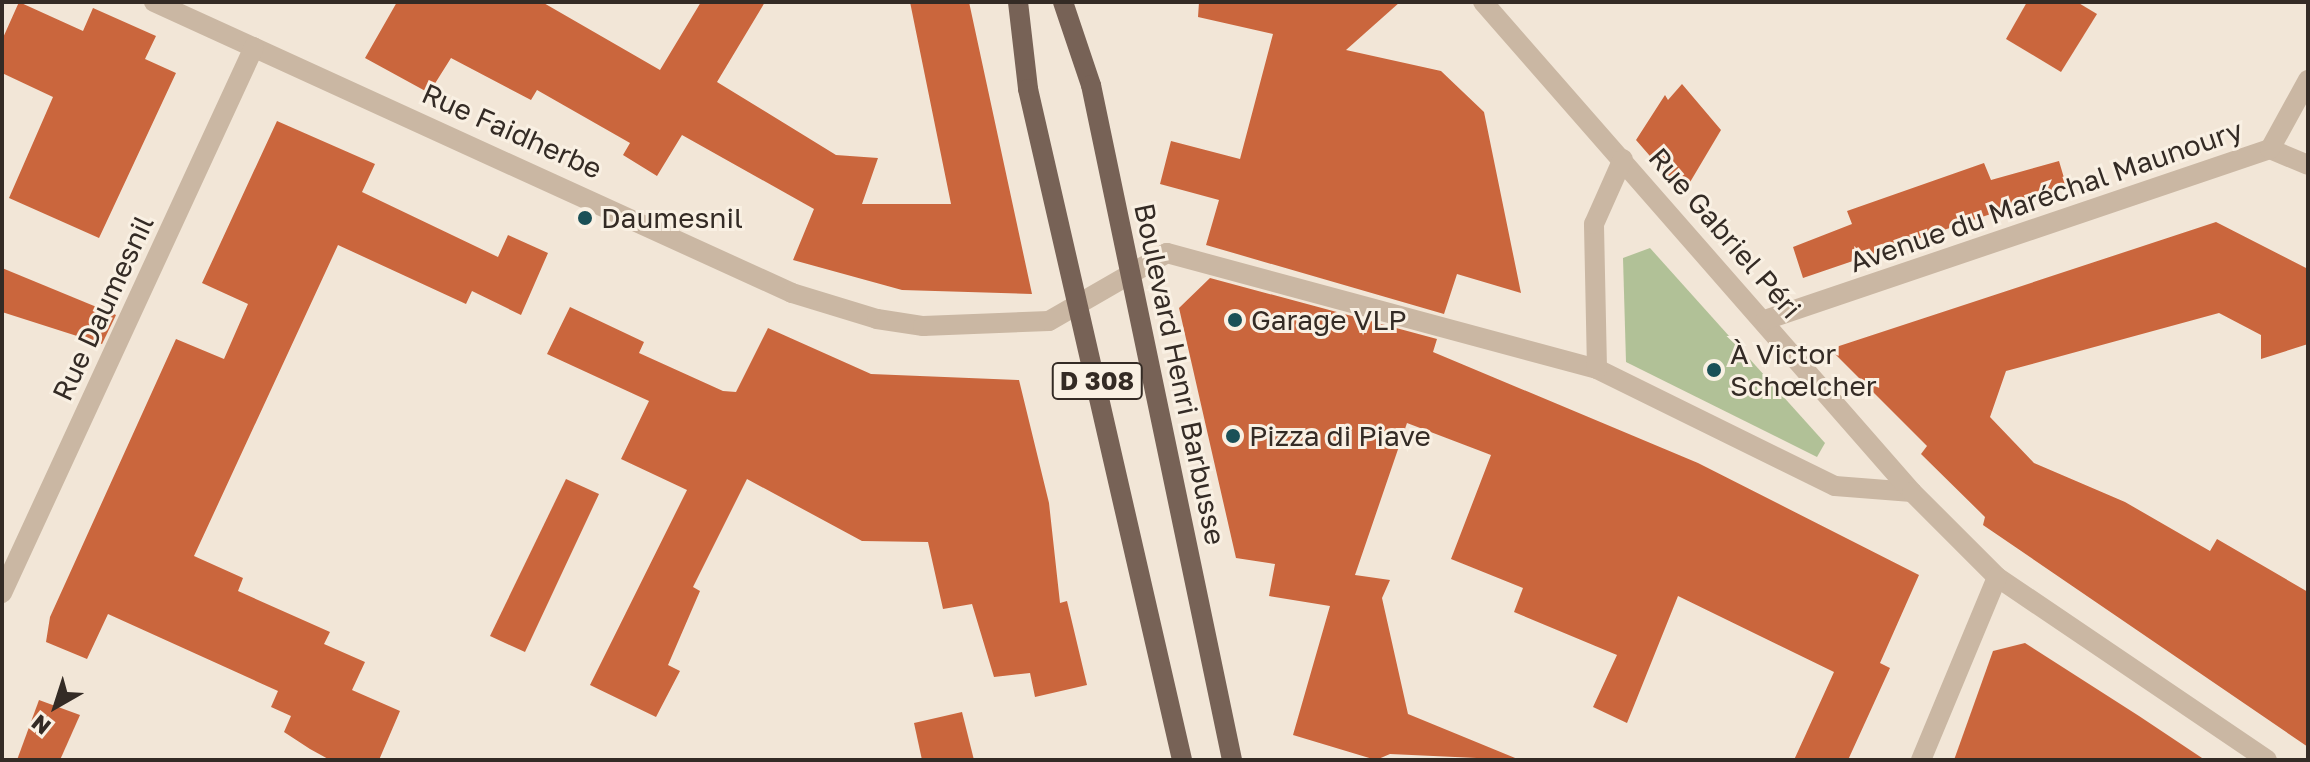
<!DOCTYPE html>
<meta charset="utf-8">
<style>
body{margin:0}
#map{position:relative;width:2310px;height:762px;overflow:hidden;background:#f2e6d7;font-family:"Golos Text",sans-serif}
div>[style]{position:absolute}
.green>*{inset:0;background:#b1c197}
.building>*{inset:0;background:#ca663d}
.minor>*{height:20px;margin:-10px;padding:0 10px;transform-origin:10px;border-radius:10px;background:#cab7a3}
.primary>*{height:20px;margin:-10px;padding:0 10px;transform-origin:10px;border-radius:10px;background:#776256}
.dots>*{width:22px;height:22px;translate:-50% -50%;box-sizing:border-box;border:4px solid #f9f0e3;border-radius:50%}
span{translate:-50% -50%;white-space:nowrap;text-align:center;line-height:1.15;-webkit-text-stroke:6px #f9f0e3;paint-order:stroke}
.shield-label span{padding:2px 6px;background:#f9f0e3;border:2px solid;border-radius:6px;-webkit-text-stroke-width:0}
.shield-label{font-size:26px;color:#342b25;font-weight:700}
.street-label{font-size:28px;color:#342b25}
.poi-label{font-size:28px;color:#342b25}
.left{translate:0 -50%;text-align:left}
.frame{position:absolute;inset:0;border:4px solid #342b25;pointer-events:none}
.north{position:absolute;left:16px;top:666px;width:80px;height:80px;-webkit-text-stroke:6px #f9f0e3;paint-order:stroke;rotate:219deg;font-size:22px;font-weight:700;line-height:32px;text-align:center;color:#342b25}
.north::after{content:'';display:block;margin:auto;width:28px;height:36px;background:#342b25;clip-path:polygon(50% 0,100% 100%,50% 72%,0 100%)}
</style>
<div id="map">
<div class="green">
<div style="clip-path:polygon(1650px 248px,1825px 443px,1817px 457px,1626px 362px,1623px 258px)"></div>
</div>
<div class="building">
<div style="clip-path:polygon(19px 2px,83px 31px,93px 8px,156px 36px,145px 59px,176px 73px,99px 238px,9px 198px,53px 97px,2px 73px,2px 40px)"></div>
<div style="clip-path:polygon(397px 2px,542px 2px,660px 70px,701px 2px,765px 2px,717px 82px,836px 155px,878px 158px,862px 204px,951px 204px,910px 2px,969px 2px,1032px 294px,902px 290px,793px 260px,814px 209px,682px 135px,657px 176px,623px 155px,630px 143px,537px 90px,531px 100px,451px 58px,429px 93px,365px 58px)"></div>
<div style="clip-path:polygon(1199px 2px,1400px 2px,1346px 50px,1441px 71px,1484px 112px,1521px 293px,1457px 274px,1444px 314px,1206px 245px,1219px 200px,1160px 184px,1171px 141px,1240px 159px,1273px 34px,1198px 17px)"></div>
<div style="clip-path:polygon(2027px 2px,2077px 2px,2097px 14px,2061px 72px,2006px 39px)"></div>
<div style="clip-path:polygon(1682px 84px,1721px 130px,1683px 194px,1636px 140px,1665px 95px,1668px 100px)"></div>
<div style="clip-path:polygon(277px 121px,375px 164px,362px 192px,498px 257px,508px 235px,548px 253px,521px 315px,472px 291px,466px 304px,338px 245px,194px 556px,243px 578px,238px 591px,330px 632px,324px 644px,365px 662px,352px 690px,400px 711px,379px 760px,330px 760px,310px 749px,284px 732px,291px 716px,271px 707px,278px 691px,108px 614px,87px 659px,46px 642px,50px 617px,176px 339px,224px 359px,248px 304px,202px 283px)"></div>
<div style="clip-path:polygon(2059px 161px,2067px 188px,1803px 278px,1793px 247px,1852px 224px,1847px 211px,1984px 163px,1991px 180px)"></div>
<div style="clip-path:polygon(2216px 222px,2308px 269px,2308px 344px,2261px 359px,2261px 335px,2219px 313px,2006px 371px,1990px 417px,2034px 463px,2125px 502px,2210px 551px,2217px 539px,2308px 592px,2308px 747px,1983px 525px,1985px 517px,1921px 454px,1927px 446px,1830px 349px)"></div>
<div style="clip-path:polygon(2px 268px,116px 315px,102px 344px,2px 312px)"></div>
<div style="clip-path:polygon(1210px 278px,1437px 339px,1433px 352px,1698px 463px,1919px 575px,1880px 663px,1890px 668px,1848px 760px,1794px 760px,1834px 672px,1678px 596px,1627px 723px,1593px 707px,1617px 655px,1514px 612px,1523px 588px,1451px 559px,1491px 455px,1407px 423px,1355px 575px,1390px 580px,1382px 598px,1408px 714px,1520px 760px,1390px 754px,1376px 760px,1293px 735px,1330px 606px,1269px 596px,1275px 564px,1236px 558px,1179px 308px)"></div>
<div style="clip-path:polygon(570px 307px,644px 342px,639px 353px,723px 391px,736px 392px,768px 328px,871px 374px,1019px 380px,1049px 503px,1060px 603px,1067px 601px,1087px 685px,1035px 697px,1030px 673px,994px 677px,972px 604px,943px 609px,928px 542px,862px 541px,747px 479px,693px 587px,700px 591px,668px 665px,680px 671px,656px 717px,590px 685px,687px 490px,621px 459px,649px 401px,547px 354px)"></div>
<div style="clip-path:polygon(566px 479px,599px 494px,525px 652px,490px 636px)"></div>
<div style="clip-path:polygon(2025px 643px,2139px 716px,2205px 760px,1954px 760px,1993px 651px)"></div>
<div style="clip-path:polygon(39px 700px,80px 715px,60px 760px,17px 760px)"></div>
<div style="clip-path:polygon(962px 712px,974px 760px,922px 760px,914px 723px)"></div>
</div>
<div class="minor">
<div style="left:154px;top:2px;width:701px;rotate:24.52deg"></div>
<div style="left:792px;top:293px;width:89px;rotate:17deg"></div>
<div style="left:877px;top:319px;width:47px;rotate:8.7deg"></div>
<div style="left:923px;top:326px;width:126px;rotate:-2.3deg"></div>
<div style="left:1049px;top:321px;width:136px;rotate:-30deg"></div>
<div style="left:1167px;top:253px;width:445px;rotate:15.1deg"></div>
<div style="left:1597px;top:369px;width:265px;rotate:26.2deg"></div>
<div style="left:1835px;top:486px;width:77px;rotate:4.5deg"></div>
<div style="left:1483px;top:2px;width:651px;rotate:48.8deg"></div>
<div style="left:1912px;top:492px;width:120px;rotate:45deg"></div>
<div style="left:1997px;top:577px;width:326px;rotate:34.1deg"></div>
<div style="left:2270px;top:149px;width:41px;rotate:22.8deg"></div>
<div style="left:1765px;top:320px;width:533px;rotate:-18.71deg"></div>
<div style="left:2270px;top:149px;width:79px;rotate:-61.2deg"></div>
<div style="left:1597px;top:369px;width:145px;rotate:-91.2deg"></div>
<div style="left:1594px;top:224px;width:71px;rotate:-66deg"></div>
<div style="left:2px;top:593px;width:601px;rotate:-65.22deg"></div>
<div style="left:1921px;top:760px;width:198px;rotate:-67.4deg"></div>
</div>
<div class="primary">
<div style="left:1018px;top:2px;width:88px;rotate:83.4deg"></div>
<div style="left:1028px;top:89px;width:688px;rotate:77.07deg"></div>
<div style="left:1063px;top:2px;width:88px;rotate:71.4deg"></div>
<div style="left:1091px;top:85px;width:690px;rotate:78.2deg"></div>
</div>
<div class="dots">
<div style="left:585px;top:218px;background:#1a5057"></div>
<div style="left:1235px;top:320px;background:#1a5057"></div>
<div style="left:1714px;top:370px;background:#1a5057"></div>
<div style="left:1233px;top:436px;background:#1a5057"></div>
</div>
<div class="shield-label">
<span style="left:1097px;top:381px">D 308</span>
</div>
<div class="street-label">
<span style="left:512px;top:131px;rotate:24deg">Rue Faidherbe</span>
<span style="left:2046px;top:196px;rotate:-19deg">Avenue du Maréchal Maunoury</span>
<span style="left:1725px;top:233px;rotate:49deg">Rue Gabriel Péri</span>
<span style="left:103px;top:308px;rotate:-65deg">Rue Daumesnil</span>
<span style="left:1180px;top:374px;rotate:78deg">Boulevard Henri Barbusse</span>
</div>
<div class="poi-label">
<span class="left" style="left:601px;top:218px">Daumesnil</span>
<span class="left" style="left:1251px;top:320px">Garage VLP</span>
<span class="left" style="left:1730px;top:370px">À Victor<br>Schœlcher</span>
<span class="left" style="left:1249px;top:436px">Pizza di Piave</span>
</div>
<div class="frame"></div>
<div class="north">N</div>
</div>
